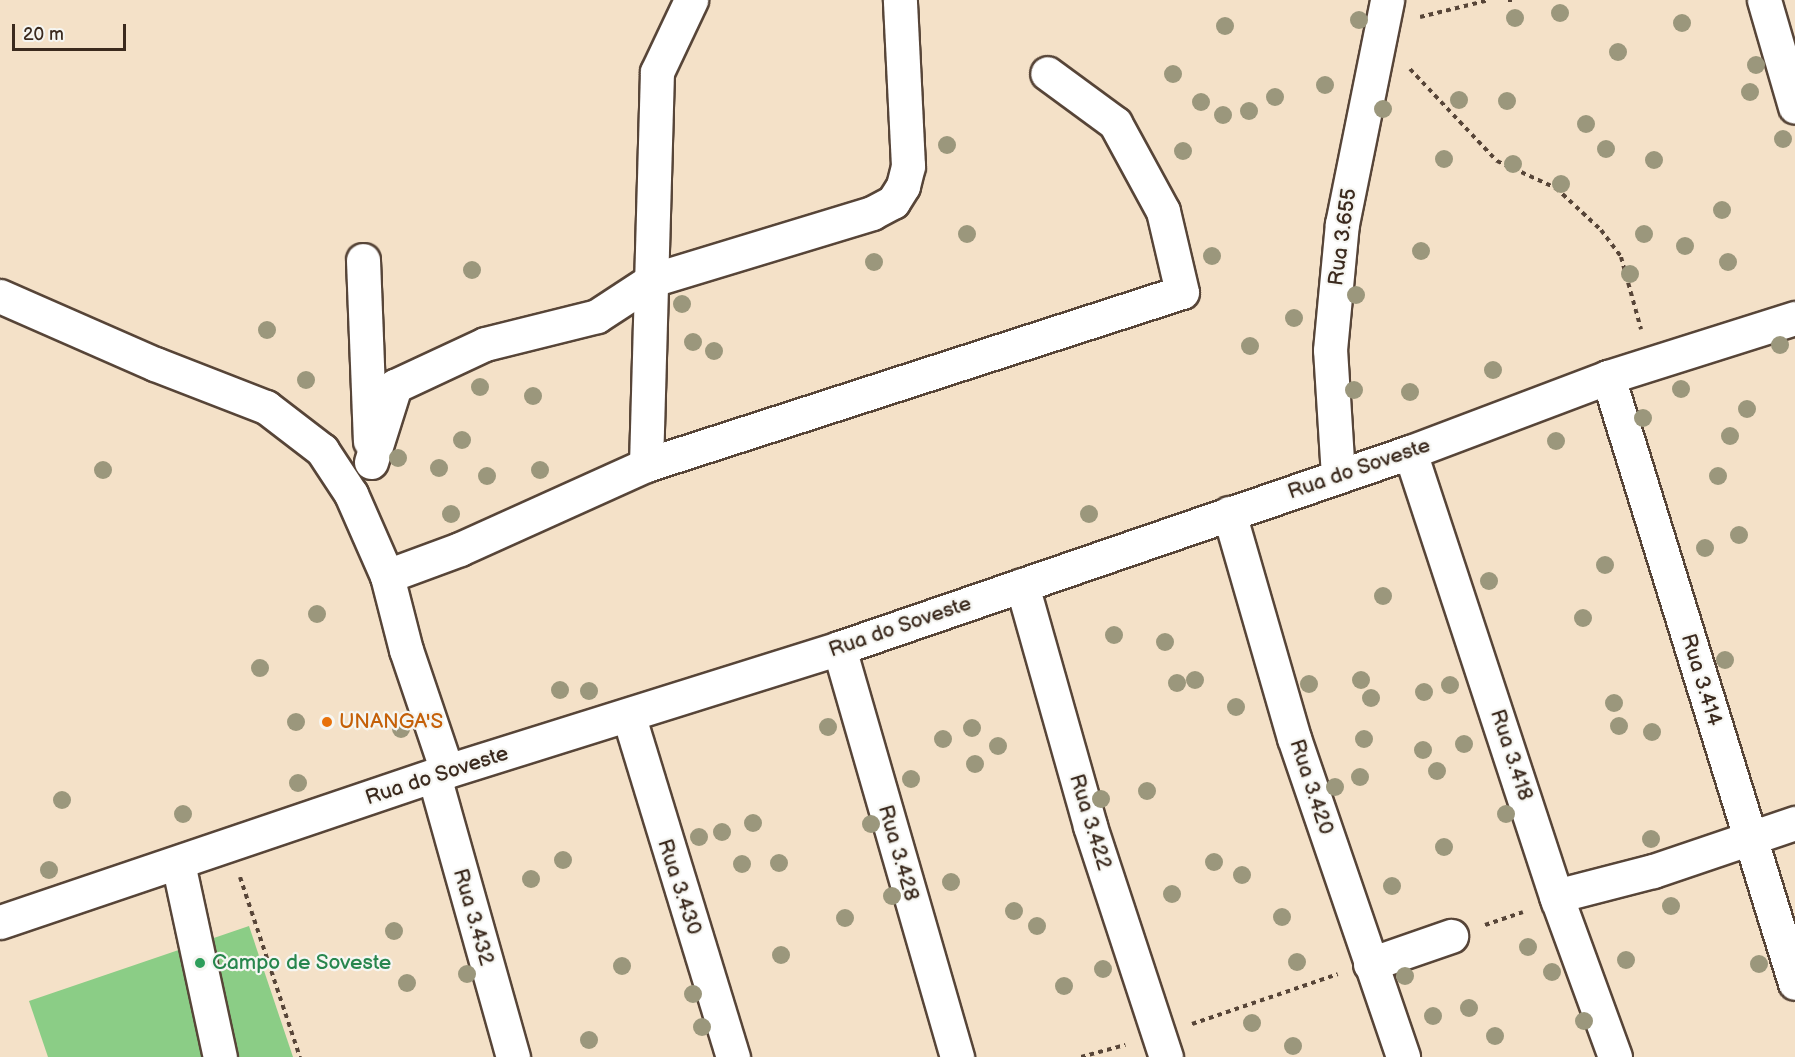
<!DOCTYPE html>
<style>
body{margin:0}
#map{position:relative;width:1795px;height:1057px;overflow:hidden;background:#f4e1c8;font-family:"Balsamiq Sans",sans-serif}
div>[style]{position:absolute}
.green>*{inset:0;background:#8bcd86}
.path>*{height:4px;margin-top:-2px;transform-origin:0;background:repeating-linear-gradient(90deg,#574538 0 4.5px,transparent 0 9px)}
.roads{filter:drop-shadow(2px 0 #574538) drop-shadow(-2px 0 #574538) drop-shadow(0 2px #574538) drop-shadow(0 -2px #574538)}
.minor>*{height:33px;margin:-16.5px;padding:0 16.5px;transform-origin:16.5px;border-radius:16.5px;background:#fff}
.trees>*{width:18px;height:18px;margin:-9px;border-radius:50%;background:#9b977c}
.dots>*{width:16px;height:16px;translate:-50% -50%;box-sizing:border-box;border:3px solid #f6f6f2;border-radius:50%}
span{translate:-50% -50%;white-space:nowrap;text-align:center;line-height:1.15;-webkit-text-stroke:4.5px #f6f6f2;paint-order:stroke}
.street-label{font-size:21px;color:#3b2a1e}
.food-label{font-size:21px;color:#c56008}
.left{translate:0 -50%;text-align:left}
.leisure-label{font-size:21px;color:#27864d}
.scale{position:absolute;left:12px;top:24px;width:114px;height:27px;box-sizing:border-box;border:3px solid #3b2a1e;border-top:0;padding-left:8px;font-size:18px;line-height:21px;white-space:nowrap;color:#3b2a1e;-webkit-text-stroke:4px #f6f6f2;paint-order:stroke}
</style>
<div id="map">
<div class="green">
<div style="clip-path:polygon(249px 926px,293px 1057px,48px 1057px,29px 1001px)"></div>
</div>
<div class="path">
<div style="left:1508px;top:0;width:7px"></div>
<div style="left:1420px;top:17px;width:71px;rotate:-13.8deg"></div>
<div style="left:1410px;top:69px;width:127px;rotate:46.6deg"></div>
<div style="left:1497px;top:161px;width:65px;rotate:24.6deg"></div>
<div style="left:1556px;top:188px;width:62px;rotate:43deg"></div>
<div style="left:1601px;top:230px;width:34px;rotate:53deg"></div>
<div style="left:1621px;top:257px;width:75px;rotate:74.5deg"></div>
<div style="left:240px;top:877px;width:190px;rotate:71.6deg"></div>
<div style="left:1485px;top:925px;width:40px;rotate:-18.9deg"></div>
<div style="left:1192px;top:1024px;width:154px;rotate:-18.9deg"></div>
<div style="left:1081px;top:1057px;width:46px;rotate:-15.3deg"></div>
</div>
<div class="roads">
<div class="minor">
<div style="left:1764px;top:0;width:111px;rotate:73.8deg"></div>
<div style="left:363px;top:260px;width:181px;rotate:87.8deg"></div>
<div style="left:0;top:296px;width:169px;rotate:23.7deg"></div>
<div style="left:155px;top:364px;width:119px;rotate:21.2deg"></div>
<div style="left:266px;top:407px;width:71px;rotate:37.5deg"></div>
<div style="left:322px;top:450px;width:53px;rotate:56.6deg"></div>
<div style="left:351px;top:494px;width:90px;rotate:66.3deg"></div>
<div style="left:1608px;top:377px;width:634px;rotate:72.85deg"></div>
<div style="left:1410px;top:452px;width:473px;rotate:71.8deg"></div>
<div style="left:1558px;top:901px;width:166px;rotate:69.9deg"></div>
<div style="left:371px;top:462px;width:80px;rotate:-72.5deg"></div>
<div style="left:395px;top:386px;width:99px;rotate:-25deg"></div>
<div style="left:485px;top:344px;width:115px;rotate:-14deg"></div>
<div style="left:597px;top:316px;width:66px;rotate:-33.2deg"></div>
<div style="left:652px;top:280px;width:230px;rotate:-16.9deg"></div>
<div style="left:872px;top:213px;width:24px;rotate:-28deg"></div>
<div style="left:893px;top:202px;width:19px;rotate:-58deg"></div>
<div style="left:903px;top:186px;width:21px;rotate:-76deg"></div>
<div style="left:908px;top:166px;width:166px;rotate:-92.8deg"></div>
<div style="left:646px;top:465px;width:393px;rotate:-88.4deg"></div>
<div style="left:657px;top:72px;width:80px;rotate:-64.7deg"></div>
<div style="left:1338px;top:476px;width:126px;rotate:-93.6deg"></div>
<div style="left:1330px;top:350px;width:127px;rotate:-84.6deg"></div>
<div style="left:1342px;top:224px;width:228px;rotate:-78.6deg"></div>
<div style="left:1229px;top:513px;width:234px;rotate:73.9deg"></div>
<div style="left:1294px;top:738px;width:337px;rotate:71.1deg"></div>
<div style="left:1022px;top:585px;width:250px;rotate:74.2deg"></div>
<div style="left:1090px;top:826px;width:243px;rotate:71.8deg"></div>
<div style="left:839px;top:648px;width:426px;rotate:73.9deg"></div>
<div style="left:629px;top:717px;width:356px;rotate:73deg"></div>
<div style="left:447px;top:771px;width:128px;rotate:-108.7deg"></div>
<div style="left:406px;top:650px;width:76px;rotate:-104.4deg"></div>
<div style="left:387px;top:576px;width:78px;rotate:-20.3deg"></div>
<div style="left:460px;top:549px;width:204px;rotate:-24.3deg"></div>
<div style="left:646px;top:465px;width:563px;rotate:-17.89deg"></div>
<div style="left:1182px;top:292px;width:83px;rotate:-103.2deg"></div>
<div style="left:1163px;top:211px;width:100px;rotate:-118.6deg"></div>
<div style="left:1115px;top:123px;width:84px;rotate:-143.7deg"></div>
<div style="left:434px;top:776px;width:292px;rotate:74.3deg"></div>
<div style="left:178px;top:863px;width:198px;rotate:77.8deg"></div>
<div style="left:1556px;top:896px;width:100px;rotate:-14.5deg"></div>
<div style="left:1653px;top:871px;width:150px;rotate:-18.7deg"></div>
<div style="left:0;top:922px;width:472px;rotate:-18.7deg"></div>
<div style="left:447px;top:771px;width:411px;rotate:-17.4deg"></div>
<div style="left:839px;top:648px;width:604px;rotate:-18.95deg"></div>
<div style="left:1410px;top:452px;width:212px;rotate:-20.7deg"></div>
<div style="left:1608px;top:377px;width:196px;rotate:-17.5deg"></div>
<div style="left:1370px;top:964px;width:86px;rotate:-19.1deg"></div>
</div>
</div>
<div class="trees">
<div style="left:1560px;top:13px"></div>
<div style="left:1515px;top:18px"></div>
<div style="left:1359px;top:20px"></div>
<div style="left:1682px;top:23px"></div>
<div style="left:1225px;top:26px"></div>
<div style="left:1618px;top:52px"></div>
<div style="left:1756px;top:65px"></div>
<div style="left:1173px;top:74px"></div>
<div style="left:1325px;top:85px"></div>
<div style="left:1750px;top:92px"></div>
<div style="left:1275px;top:97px"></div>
<div style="left:1459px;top:100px"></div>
<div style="left:1507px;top:101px"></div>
<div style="left:1201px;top:102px"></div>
<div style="left:1383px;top:109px"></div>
<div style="left:1249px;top:111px"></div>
<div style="left:1223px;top:115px"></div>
<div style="left:1586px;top:124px"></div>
<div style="left:1783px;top:139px"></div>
<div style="left:947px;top:145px"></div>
<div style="left:1606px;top:149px"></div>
<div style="left:1183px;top:151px"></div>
<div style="left:1444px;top:159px"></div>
<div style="left:1654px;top:160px"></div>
<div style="left:1513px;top:164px"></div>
<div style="left:1561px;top:184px"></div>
<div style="left:1722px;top:210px"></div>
<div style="left:967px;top:234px"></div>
<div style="left:1644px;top:234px"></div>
<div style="left:1685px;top:246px"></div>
<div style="left:1421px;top:251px"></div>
<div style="left:1212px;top:256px"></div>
<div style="left:874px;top:262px"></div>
<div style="left:1728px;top:262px"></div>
<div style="left:472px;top:270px"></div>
<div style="left:1630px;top:274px"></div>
<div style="left:1356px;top:295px"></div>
<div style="left:682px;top:304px"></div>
<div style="left:1294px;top:318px"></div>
<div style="left:267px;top:330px"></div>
<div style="left:693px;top:342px"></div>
<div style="left:1780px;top:345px"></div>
<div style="left:1250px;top:346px"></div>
<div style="left:714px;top:351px"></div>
<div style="left:1493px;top:370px"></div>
<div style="left:306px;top:380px"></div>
<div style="left:480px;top:387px"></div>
<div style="left:1681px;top:389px"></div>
<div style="left:1354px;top:390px"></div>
<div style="left:1410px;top:392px"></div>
<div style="left:533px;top:396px"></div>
<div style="left:1747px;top:409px"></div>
<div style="left:1643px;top:418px"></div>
<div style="left:1730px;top:436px"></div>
<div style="left:462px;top:440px"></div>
<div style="left:1556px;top:441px"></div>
<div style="left:398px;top:458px"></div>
<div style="left:439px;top:468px"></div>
<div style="left:103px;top:470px"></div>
<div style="left:540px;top:470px"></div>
<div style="left:487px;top:476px"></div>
<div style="left:1718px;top:476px"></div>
<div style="left:451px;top:514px"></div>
<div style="left:1089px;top:514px"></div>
<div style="left:1739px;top:535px"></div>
<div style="left:1705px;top:548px"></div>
<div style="left:1605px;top:565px"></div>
<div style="left:1489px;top:581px"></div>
<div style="left:1383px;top:596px"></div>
<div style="left:317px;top:614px"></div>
<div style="left:1583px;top:618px"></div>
<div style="left:1114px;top:635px"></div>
<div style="left:1165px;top:642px"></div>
<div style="left:1725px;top:660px"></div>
<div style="left:260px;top:668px"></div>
<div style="left:1195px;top:680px"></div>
<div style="left:1361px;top:680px"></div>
<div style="left:1177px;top:683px"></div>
<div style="left:1309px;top:684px"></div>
<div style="left:1450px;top:685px"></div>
<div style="left:560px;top:690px"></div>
<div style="left:589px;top:691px"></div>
<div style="left:1424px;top:692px"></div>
<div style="left:1371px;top:698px"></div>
<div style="left:1614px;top:703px"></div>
<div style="left:1236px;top:707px"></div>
<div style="left:296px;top:722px"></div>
<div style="left:1619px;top:726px"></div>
<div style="left:828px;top:727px"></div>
<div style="left:972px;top:728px"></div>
<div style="left:401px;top:729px"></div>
<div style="left:1652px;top:732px"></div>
<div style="left:943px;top:739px"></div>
<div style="left:1364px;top:739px"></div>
<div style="left:1464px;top:744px"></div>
<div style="left:998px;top:746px"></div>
<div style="left:1423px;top:750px"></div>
<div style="left:975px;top:764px"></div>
<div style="left:1437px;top:771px"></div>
<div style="left:1360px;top:777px"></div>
<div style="left:911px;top:779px"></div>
<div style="left:298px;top:783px"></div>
<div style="left:1335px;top:787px"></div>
<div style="left:1147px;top:791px"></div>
<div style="left:1101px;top:799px"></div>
<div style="left:62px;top:800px"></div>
<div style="left:183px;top:814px"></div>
<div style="left:1506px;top:814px"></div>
<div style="left:753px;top:823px"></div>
<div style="left:871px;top:824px"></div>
<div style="left:722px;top:832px"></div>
<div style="left:699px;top:837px"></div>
<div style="left:1651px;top:839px"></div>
<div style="left:1444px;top:847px"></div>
<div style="left:563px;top:860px"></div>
<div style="left:1214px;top:862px"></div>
<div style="left:779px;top:863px"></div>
<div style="left:742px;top:864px"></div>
<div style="left:49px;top:870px"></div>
<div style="left:1242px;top:875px"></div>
<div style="left:531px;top:879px"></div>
<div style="left:951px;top:882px"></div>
<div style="left:1392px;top:886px"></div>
<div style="left:1172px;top:894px"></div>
<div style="left:892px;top:896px"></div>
<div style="left:1671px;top:906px"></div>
<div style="left:1014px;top:911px"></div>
<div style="left:1282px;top:917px"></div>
<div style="left:845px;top:918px"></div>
<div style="left:1037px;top:926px"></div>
<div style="left:394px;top:931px"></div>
<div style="left:1528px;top:947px"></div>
<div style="left:781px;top:955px"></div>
<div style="left:1626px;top:960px"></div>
<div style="left:1297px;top:962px"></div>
<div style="left:1759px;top:964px"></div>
<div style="left:622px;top:966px"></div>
<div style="left:1103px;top:969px"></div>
<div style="left:1552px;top:972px"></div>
<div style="left:467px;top:974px"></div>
<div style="left:1405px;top:976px"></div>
<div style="left:407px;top:983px"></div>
<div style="left:1064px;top:986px"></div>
<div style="left:693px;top:994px"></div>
<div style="left:1469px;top:1008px"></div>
<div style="left:1433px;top:1016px"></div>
<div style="left:1584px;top:1021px"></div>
<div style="left:1252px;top:1023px"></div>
<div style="left:702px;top:1027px"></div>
<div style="left:1495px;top:1036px"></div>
<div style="left:589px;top:1040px"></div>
<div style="left:1293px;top:1046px"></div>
</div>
<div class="dots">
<div style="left:327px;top:722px;background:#e8710a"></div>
<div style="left:200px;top:963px;background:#2e9e5b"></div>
</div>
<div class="street-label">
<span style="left:1343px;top:237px;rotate:-82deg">Rua 3.655</span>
<span style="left:1359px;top:469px;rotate:-19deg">Rua do Soveste</span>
<span style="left:900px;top:627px;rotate:-19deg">Rua do Soveste</span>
<span style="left:1701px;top:680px;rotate:73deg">Rua 3.414</span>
<span style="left:1511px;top:755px;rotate:72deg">Rua 3.418</span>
<span style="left:437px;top:776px;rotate:-18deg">Rua do Soveste</span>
<span style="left:1311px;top:787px;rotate:72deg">Rua 3.420</span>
<span style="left:1090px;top:822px;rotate:73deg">Rua 3.422</span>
<span style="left:898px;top:853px;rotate:74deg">Rua 3.428</span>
<span style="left:679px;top:887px;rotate:72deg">Rua 3.430</span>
<span style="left:473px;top:917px;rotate:74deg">Rua 3.432</span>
</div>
<div class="food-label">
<span class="left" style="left:339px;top:722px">UNANGA'S</span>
</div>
<div class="leisure-label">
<span class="left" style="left:212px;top:963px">Campo de Soveste</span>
</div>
<div class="scale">20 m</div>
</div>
